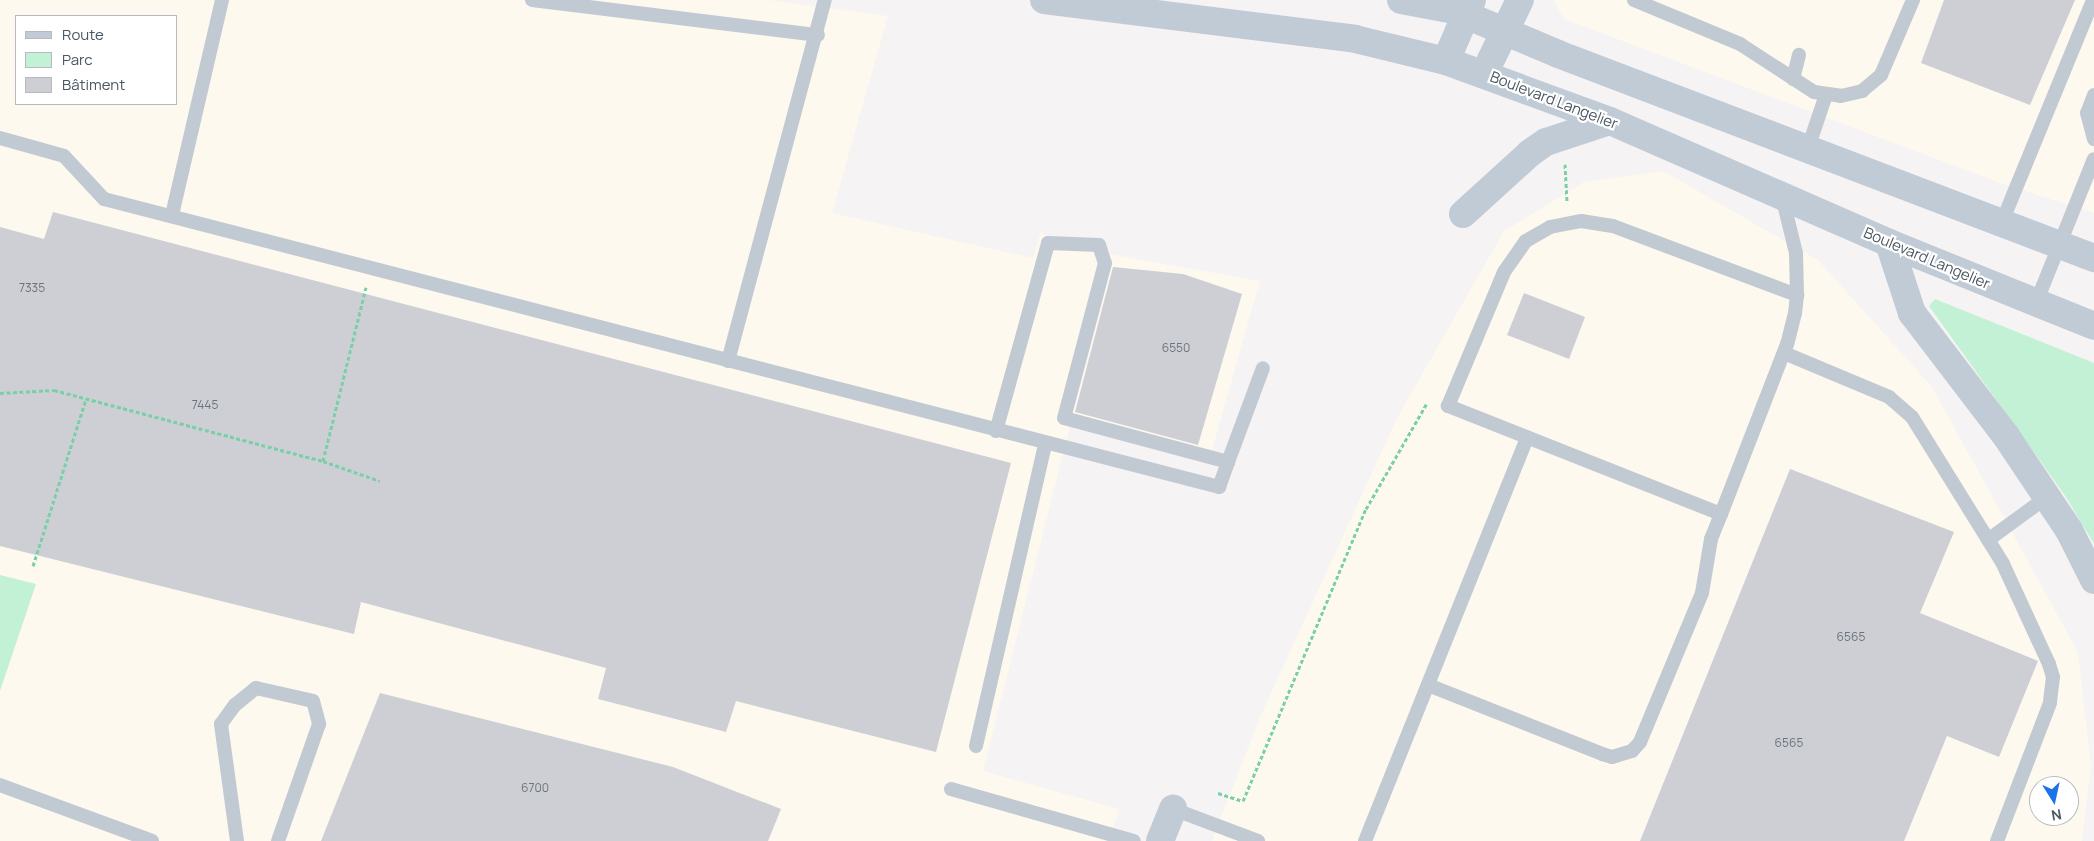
<!DOCTYPE html>
<meta charset="utf-8">
<style>
body{margin:0}
#map{position:relative;width:2094px;height:841px;overflow:hidden;background:#f5f3f3;font-family:Manrope,sans-serif}
div>[style]{position:absolute}
.commercial>*{inset:0;background:#fdf9ef}
.green>*{inset:0;background:#c3f1d5}
.building>*{inset:0;background:#cdcfd5}
.path>*{height:3px;margin-top:-1.5px;transform-origin:0;background:repeating-linear-gradient(90deg,#7ad0a6 0 4px,transparent 0 6.5px)}
.lane>*{height:14px;margin:-7px;padding:0 7px;transform-origin:7px;border-radius:7px;background:#c1cad2}
.secondary>*{height:28px;margin:-14px;padding:0 14px;transform-origin:14px;border-radius:14px;background:#c1cbd6}
span{translate:-50% -50%;white-space:nowrap;text-align:center;line-height:1.15;-webkit-text-stroke:4.5px #fff;paint-order:stroke}
.number-label{font-size:12px;color:#6b747e}
.number-label span{-webkit-text-stroke-width:0}
.street-label{font-size:15px;color:#4a5661}
.legend{position:absolute;left:15px;top:15px;width:162px;height:90px;box-sizing:border-box;background:#fff;border:1px solid #b7bbc0;margin:0;padding:6px 9px;list-style:none;font-size:15px;color:#4a5661}
.legend li{display:flex;align-items:center;gap:10px;height:25px}
.legend b{width:25px;border:1px solid #b7bbc0}
.north{position:absolute;left:2029px;top:776px;width:50px;height:50px;box-sizing:border-box;background:#fff;border:1px solid #b7bbc0;border-radius:50%;rotate:170deg;font-size:14px;font-weight:700;line-height:20px;text-align:center;color:#4a5661}
.north::after{content:'';display:block;margin:auto;width:18px;height:22px;background:#1a73e8;clip-path:polygon(50% 0,100% 100%,50% 72%,0 100%)}
</style>
<div id="map">
<div class="commercial">
<div style="clip-path:polygon(evenodd,0 0,769px 0,888px 16px,832px 213px,1033px 258px,1041px 230px,1048px 243px,1260px 281px,1209px 461px,1070px 426px,983px 771px,1120px 809px,1108px 841px,0 841px,0 0,16px 16px,176px 16px,176px 104px,16px 104px,16px 16px)"></div>
<div style="clip-path:polygon(1553px 0,2094px 0,2094px 213px,2000px 183px,1564px 19px)"></div>
<div style="clip-path:polygon(evenodd,1663px 171px,1818px 260px,1932px 387px,2078px 652px,2091px 766px,2082px 841px,1212px 841px,1260px 717px,1397px 418px,1504px 231px,1584px 182px,1663px 171px,2039px 786px,2069px 786px,2069px 816px,2039px 816px,2039px 786px)"></div>
</div>
<div class="green">
<div style="clip-path:polygon(1935px 299px,2094px 363px,2094px 544px,2066px 497px,1929px 306px)"></div>
<div style="clip-path:polygon(0 575px,36px 584px,0 691px)"></div>
</div>
<div class="building">
<div style="clip-path:polygon(1944px 0,2075px 0,2030px 105px,1921px 63px)"></div>
<div style="clip-path:polygon(53px 212px,1011px 463px,936px 752px,736px 701px,726px 732px,598px 699px,606px 668px,361px 602px,354px 634px,0 546px,0 227px,44px 239px)"></div>
<div style="clip-path:polygon(1113px 267px,1183px 274px,1242px 294px,1198px 445px,1075px 412px)"></div>
<div style="clip-path:polygon(1524px 293px,1585px 317px,1569px 359px,1507px 335px)"></div>
<div style="clip-path:polygon(1790px 469px,1954px 532px,1920px 613px,2038px 661px,1999px 757px,1947px 736px,1904px 841px,1640px 841px)"></div>
<div style="clip-path:polygon(380px 693px,673px 767px,781px 809px,768px 841px,321px 841px)"></div>
</div>
<div class="path">
<div style="left:1565px;top:164px;width:38px;rotate:87deg"></div>
<div style="left:0;top:393px;width:54px;rotate:-3.2deg"></div>
<div style="left:54px;top:390px;width:278px;rotate:14.8deg"></div>
<div style="left:323px;top:461px;width:179px;rotate:-76.1deg"></div>
<div style="left:323px;top:461px;width:60px;rotate:19.3deg"></div>
<div style="left:33px;top:566px;width:175px;rotate:-72.4deg"></div>
<div style="left:1218px;top:793px;width:26px;rotate:18deg"></div>
<div style="left:1243px;top:801px;width:317px;rotate:-67.2deg"></div>
<div style="left:1366px;top:509px;width:122px;rotate:-60.1deg"></div>
</div>
<div class="lane">
<div style="left:532px;top:0;width:288px;rotate:7deg"></div>
<div style="left:1634px;top:0;width:115px;rotate:22.5deg"></div>
<div style="left:1740px;top:44px;width:88px;rotate:33deg"></div>
<div style="left:1814px;top:92px;width:27px;rotate:8deg"></div>
<div style="left:1841px;top:96px;width:22px;rotate:-13deg"></div>
<div style="left:1862px;top:91px;width:25px;rotate:-40deg"></div>
<div style="left:1881px;top:75px;width:82px;rotate:-66.9deg"></div>
<div style="left:1793px;top:79px;width:25px;rotate:-76deg"></div>
<div style="left:2094px;top:95px;width:19px;rotate:111deg"></div>
<div style="left:2087px;top:113px;width:27px;rotate:75deg"></div>
<div style="left:0;top:138px;width:66px;rotate:15.7deg"></div>
<div style="left:64px;top:156px;width:59px;rotate:47.1deg"></div>
<div style="left:104px;top:199px;width:1152px;rotate:14.48deg"></div>
<div style="left:1219px;top:487px;width:27px;rotate:-70deg"></div>
<div style="left:1807px;top:151px;width:59px;rotate:-71.3deg"></div>
<div style="left:1782px;top:196px;width:59px;rotate:76.2deg"></div>
<div style="left:1796px;top:253px;width:42px;rotate:88.6deg"></div>
<div style="left:1797px;top:295px;width:18px;rotate:96deg"></div>
<div style="left:1795px;top:313px;width:32px;rotate:104deg"></div>
<div style="left:1787px;top:344px;width:182px;rotate:111.2deg"></div>
<div style="left:1721px;top:514px;width:294px;rotate:-158.4deg"></div>
<div style="left:1448px;top:406px;width:145px;rotate:-67.3deg"></div>
<div style="left:1504px;top:272px;width:38px;rotate:-55deg"></div>
<div style="left:1526px;top:241px;width:28px;rotate:-30deg"></div>
<div style="left:1550px;top:227px;width:32px;rotate:-11deg"></div>
<div style="left:1581px;top:221px;width:32px;rotate:9deg"></div>
<div style="left:1613px;top:226px;width:197px;rotate:20.6deg"></div>
<div style="left:172px;top:215px;width:221px;rotate:-76.9deg"></div>
<div style="left:2002px;top:222px;width:240px;rotate:-67.7deg"></div>
<div style="left:2036px;top:303px;width:155px;rotate:-68.1deg"></div>
<div style="left:1784px;top:353px;width:114px;rotate:22.7deg"></div>
<div style="left:1889px;top:397px;width:30px;rotate:41deg"></div>
<div style="left:1912px;top:417px;width:173px;rotate:58.2deg"></div>
<div style="left:2003px;top:564px;width:110px;rotate:65.3deg"></div>
<div style="left:2049px;top:664px;width:14px;rotate:73deg"></div>
<div style="left:2053px;top:677px;width:26px;rotate:97deg"></div>
<div style="left:2050px;top:703px;width:148px;rotate:111deg"></div>
<div style="left:728px;top:361px;width:374px;rotate:-75deg"></div>
<div style="left:996px;top:431px;width:195px;rotate:-74.5deg"></div>
<div style="left:1048px;top:243px;width:51px;rotate:2.2deg"></div>
<div style="left:1099px;top:245px;width:19px;rotate:72deg"></div>
<div style="left:1105px;top:263px;width:160px;rotate:104.8deg"></div>
<div style="left:1064px;top:418px;width:170px;rotate:15deg"></div>
<div style="left:1228px;top:462px;width:100px;rotate:-69.6deg"></div>
<div style="left:1988px;top:540px;width:73px;rotate:-36.1deg"></div>
<div style="left:1428px;top:685px;width:187px;rotate:21.6deg"></div>
<div style="left:1602px;top:754px;width:10px;rotate:17deg"></div>
<div style="left:1612px;top:757px;width:21px;rotate:-17deg"></div>
<div style="left:1632px;top:751px;width:12px;rotate:-48deg"></div>
<div style="left:1640px;top:742px;width:161px;rotate:-67.4deg"></div>
<div style="left:1702px;top:593px;width:55px;rotate:-80.5deg"></div>
<div style="left:1711px;top:539px;width:27px;rotate:-68deg"></div>
<div style="left:976px;top:746px;width:310px;rotate:-77.1deg"></div>
<div style="left:0;top:785px;width:162px;rotate:20.2deg"></div>
<div style="left:951px;top:789px;width:190px;rotate:15.9deg"></div>
<div style="left:1173px;top:809px;width:91px;rotate:20.6deg"></div>
<div style="left:237px;top:841px;width:118px;rotate:-97.8deg"></div>
<div style="left:221px;top:724px;width:24px;rotate:-54deg"></div>
<div style="left:235px;top:705px;width:27px;rotate:-39deg"></div>
<div style="left:256px;top:688px;width:58px;rotate:12.8deg"></div>
<div style="left:313px;top:701px;width:24px;rotate:75deg"></div>
<div style="left:319px;top:724px;width:124px;rotate:109.3deg"></div>
<div style="left:1365px;top:841px;width:435px;rotate:-68.1deg"></div>
</div>
<div class="secondary">
<div style="left:1044px;top:0;width:313px;rotate:7.1deg"></div>
<div style="left:1355px;top:39px;width:94px;rotate:13.6deg"></div>
<div style="left:1446px;top:61px;width:175px;rotate:20.1deg"></div>
<div style="left:1610px;top:121px;width:305px;rotate:23.6deg"></div>
<div style="left:1889px;top:243px;width:221px;rotate:22deg"></div>
<div style="left:1401px;top:0;width:54px;rotate:10.7deg"></div>
<div style="left:1454px;top:10px;width:113px;rotate:22.9deg"></div>
<div style="left:1558px;top:54px;width:574px;rotate:20.84deg"></div>
<div style="left:1446px;top:61px;width:66px;rotate:-66.9deg"></div>
<div style="left:1484px;top:74px;width:82px;rotate:-64.1deg"></div>
<div style="left:1463px;top:214px;width:91px;rotate:-42.3deg"></div>
<div style="left:1530px;top:153px;width:19px;rotate:-35deg"></div>
<div style="left:1546px;top:142px;width:67px;rotate:-18.2deg"></div>
<div style="left:1889px;top:243px;width:74px;rotate:71.8deg"></div>
<div style="left:1912px;top:313px;width:155px;rotate:52.6deg"></div>
<div style="left:2006px;top:436px;width:113px;rotate:56.2deg"></div>
<div style="left:2069px;top:530px;width:56px;rotate:63.4deg"></div>
<div style="left:1160px;top:841px;width:35px;rotate:-68deg"></div>
</div>
<div class="number-label">
<span style="left:32px;top:288px">7335</span>
<span style="left:1176px;top:348px">6550</span>
<span style="left:205px;top:405px">7445</span>
<span style="left:1851px;top:637px">6565</span>
<span style="left:1789px;top:743px">6565</span>
<span style="left:535px;top:788px">6700</span>
</div>
<div class="street-label">
<span style="left:1554px;top:100px;rotate:21deg">Boulevard Langelier</span>
<span style="left:1927px;top:258px;rotate:23deg">Boulevard Langelier</span>
</div>
<ul class="legend">
<li><b style="height:6px;background:#c1cbd6"></b>Route</li>
<li><b style="height:14px;background:#c3f1d5"></b>Parc</li>
<li><b style="height:14px;background:#cdcfd5"></b>Bâtiment</li>
</ul>
<div class="north">N</div>
</div>
